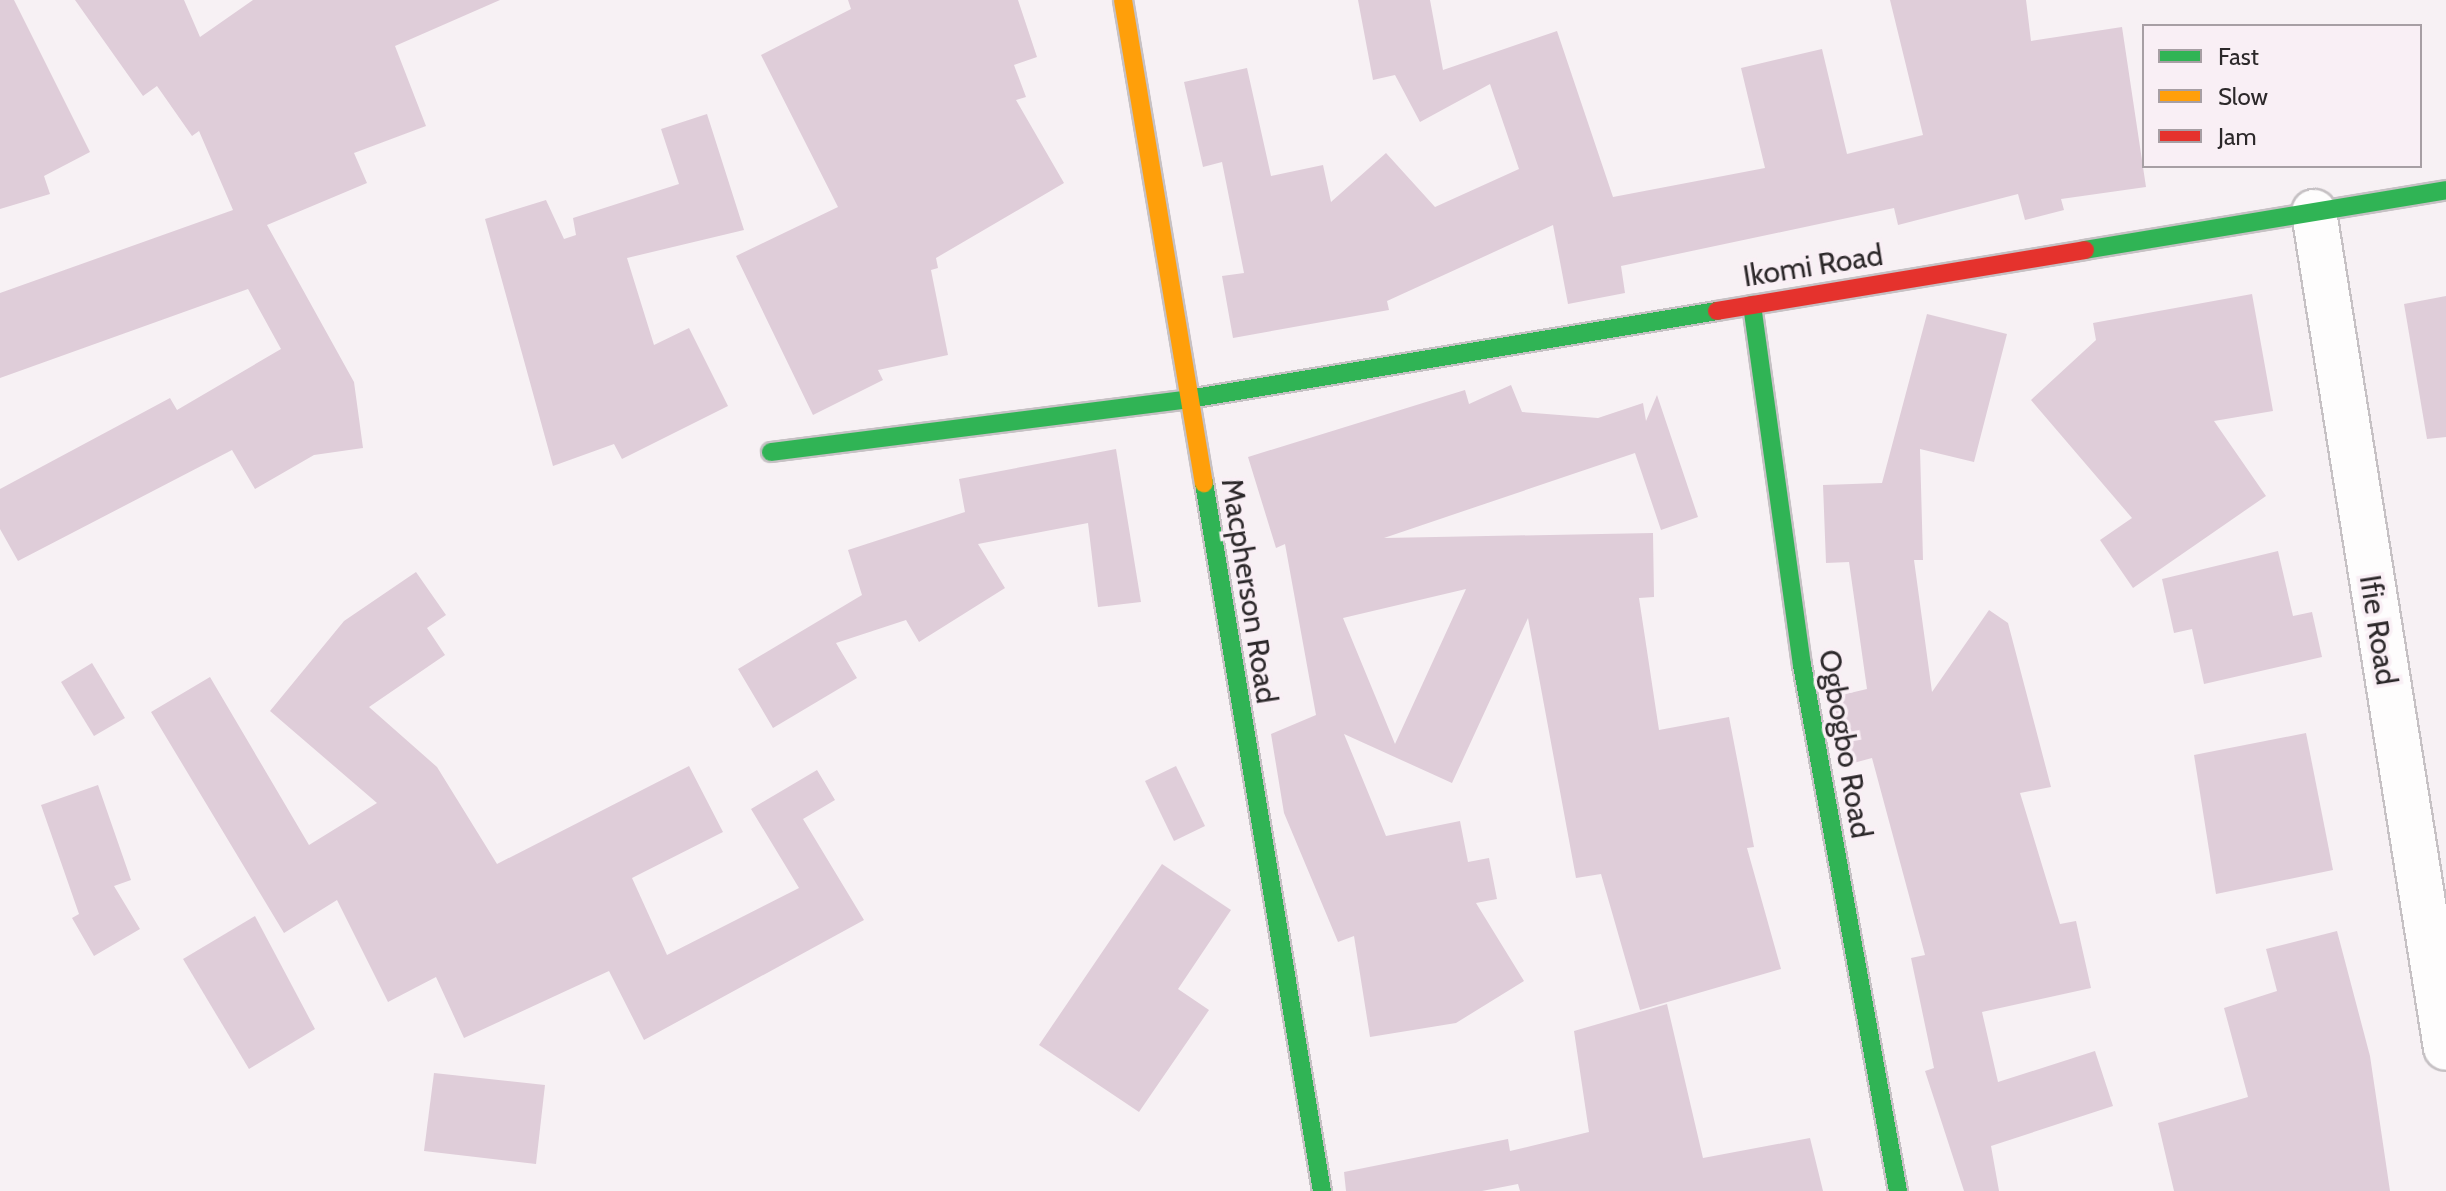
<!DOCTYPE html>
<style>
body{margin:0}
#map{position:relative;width:2446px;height:1191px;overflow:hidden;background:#f7f1f4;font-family:Cabin,sans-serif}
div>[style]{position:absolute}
.building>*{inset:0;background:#dfcdd9}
.roads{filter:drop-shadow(2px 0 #c6c1c4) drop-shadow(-2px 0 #c6c1c4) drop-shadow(0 2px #c6c1c4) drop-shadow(0 -2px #c6c1c4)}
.street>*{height:44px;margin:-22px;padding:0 22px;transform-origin:22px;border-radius:22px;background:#fefdfd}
.fast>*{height:18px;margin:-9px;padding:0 9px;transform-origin:9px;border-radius:9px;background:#30b455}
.slow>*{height:18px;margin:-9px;padding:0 9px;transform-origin:9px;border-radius:9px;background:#ff9f0a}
.jam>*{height:18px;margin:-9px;padding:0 9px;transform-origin:9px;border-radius:9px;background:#e5322d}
span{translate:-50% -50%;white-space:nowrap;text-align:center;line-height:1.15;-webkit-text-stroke:7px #f9eff5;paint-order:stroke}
.street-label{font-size:30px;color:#2c282a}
.legend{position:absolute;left:2142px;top:24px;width:280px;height:144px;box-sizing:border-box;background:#f9eff5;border:2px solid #a79fa4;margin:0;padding:10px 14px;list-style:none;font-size:24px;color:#2c282a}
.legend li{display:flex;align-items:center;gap:16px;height:40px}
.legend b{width:40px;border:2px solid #a79fa4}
</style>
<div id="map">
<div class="building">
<div style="clip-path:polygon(0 0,14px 0,90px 152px,44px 176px,50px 194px,0 209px)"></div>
<div style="clip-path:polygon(75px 0,184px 0,200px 37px,253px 0,500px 0,395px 46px,426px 126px,354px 153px,367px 183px,267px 225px,354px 382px,363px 448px,314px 455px,255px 489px,232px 450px,18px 561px,0 529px,0 489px,170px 398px,177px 410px,281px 349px,248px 289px,0 378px,0 293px,233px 210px,199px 131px,192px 136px,157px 86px,143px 96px)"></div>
<div style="clip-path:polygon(848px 0,1018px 0,1037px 57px,1014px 65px,1026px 97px,1016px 100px,1064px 183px,936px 258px,938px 268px,931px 270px,948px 355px,878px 370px,883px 380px,813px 415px,736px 256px,838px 207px,761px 55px,851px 9px)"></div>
<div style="clip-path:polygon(1358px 0,1430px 0,1443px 70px,1557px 31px,1613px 197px,1765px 168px,1741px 68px,1822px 49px,1847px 154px,1923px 135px,1890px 0,2026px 0,2031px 41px,2122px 27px,2146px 187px,2061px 199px,2064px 210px,2025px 220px,2018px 194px,1898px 225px,1894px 208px,1621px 266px,1625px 293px,1568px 304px,1553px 225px,1387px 301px,1389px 310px,1233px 338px,1222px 276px,1244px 273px,1222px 162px,1203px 167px,1184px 82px,1247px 68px,1271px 176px,1323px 165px,1331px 202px,1386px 153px,1435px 207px,1519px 169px,1490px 84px,1420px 122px,1395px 75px,1373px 80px)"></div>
<div style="clip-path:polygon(707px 114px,744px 230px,627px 258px,654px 345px,689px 328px,728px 406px,622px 459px,614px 444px,553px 466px,485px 219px,546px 200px,564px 239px,576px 235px,573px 218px,679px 184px,661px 129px)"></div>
<div style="clip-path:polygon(2252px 294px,2273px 411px,2214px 421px,2266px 496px,2133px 588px,2100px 540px,2132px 518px,2031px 400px,2096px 340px,2093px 323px)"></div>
<div style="clip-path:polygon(2446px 296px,2446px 437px,2427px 439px,2404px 304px)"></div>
<div style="clip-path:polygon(1927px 314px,2007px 334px,1974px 462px,1920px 449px,1923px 560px,1914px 560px,1932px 692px,1989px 610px,2008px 623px,2051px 787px,2020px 793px,2060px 924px,2076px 921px,2091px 988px,1982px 1012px,1998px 1082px,2095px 1051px,2113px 1106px,1991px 1146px,1999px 1191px,1964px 1191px,1925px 1071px,1934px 1068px,1911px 958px,1925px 955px,1872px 758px,1846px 765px,1833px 697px,1867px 689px,1849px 562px,1826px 563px,1823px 485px,1882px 483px)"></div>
<div style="clip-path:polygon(evenodd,1511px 385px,1522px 412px,1598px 418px,1643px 403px,1646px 421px,1657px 395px,1698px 517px,1661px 530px,1635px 453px,1384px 538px,1653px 533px,1654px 597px,1639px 598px,1659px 730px,1729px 717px,1754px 847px,1747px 848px,1781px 969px,1640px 1010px,1601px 874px,1576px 878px,1528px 618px,1452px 783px,1344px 734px,1386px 836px,1460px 821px,1468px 862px,1489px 858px,1497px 899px,1476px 903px,1524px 981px,1456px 1023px,1370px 1037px,1354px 936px,1338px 942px,1284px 813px,1271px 734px,1316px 715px,1285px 544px,1276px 548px,1248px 457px,1465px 390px,1469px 404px,1511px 385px,1466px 589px,1395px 744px,1343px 618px,1466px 589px)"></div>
<div style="clip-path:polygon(1116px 449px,1141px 602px,1098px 607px,1088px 523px,978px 544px,1005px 588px,919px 642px,906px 620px,836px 643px,857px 678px,773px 728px,738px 669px,862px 595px,848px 550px,965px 512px,959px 479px)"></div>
<div style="clip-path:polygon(2278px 551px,2293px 616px,2312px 612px,2322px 657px,2204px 684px,2192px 629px,2174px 633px,2162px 579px)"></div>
<div style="clip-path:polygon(416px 572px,446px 615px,427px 628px,445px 655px,369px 707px,437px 767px,497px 864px,689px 766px,723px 832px,632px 878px,667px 955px,799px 888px,751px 809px,817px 770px,835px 800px,803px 819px,864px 920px,644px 1040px,609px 971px,464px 1038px,436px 977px,388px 1002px,337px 900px,284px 933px,151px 712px,210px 677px,309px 845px,377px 803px,270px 711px,344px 621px)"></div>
<div style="clip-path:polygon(92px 663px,125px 718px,94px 736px,61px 682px)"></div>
<div style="clip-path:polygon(2306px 733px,2333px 870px,2216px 894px,2194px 755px)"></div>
<div style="clip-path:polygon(1176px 766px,1205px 826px,1174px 841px,1145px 781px)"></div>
<div style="clip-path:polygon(98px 785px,131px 880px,114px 886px,140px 929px,94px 956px,72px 918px,79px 914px,41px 805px)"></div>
<div style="clip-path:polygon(1162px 864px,1231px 910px,1178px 989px,1209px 1010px,1139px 1112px,1039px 1045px)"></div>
<div style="clip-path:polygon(255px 916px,315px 1029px,249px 1069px,183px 959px)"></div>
<div style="clip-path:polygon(2337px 931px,2370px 1056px,2390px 1191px,2174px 1191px,2158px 1123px,2248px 1097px,2224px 1008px,2277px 991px,2266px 949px)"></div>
<div style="clip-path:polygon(1667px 1004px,1703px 1158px,1810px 1138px,1823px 1191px,1520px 1191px,1518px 1184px,1482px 1191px,1346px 1191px,1344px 1172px,1508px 1139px,1510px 1151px,1589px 1132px,1574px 1031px)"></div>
<div style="clip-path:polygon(434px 1073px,545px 1085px,536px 1164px,424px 1151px)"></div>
</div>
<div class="roads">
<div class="street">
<div style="left:2314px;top:212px;width:846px;rotate:81.03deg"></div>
</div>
<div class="fast">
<div style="left:2085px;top:250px;width:366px;rotate:-9.4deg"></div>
<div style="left:1752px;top:305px;width:363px;rotate:82.1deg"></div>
<div style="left:1802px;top:665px;width:535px;rotate:79.66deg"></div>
<div style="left:771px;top:452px;width:421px;rotate:-7.2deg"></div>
<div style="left:1189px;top:399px;width:535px;rotate:-9.46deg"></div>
<div style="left:1204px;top:483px;width:718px;rotate:80.54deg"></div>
</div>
<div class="slow">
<div style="left:1123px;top:0;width:490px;rotate:80.5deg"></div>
</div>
<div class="jam">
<div style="left:1717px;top:311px;width:373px;rotate:-9.4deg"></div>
</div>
</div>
<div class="street-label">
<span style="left:1813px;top:266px;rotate:-9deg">Ikomi Road</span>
<span style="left:1249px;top:591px;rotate:81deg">Macpherson Road</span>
<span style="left:2378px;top:630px;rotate:81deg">Ifie Road</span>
<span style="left:1845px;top:744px;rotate:80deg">Ogbogbo Road</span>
</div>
<ul class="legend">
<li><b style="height:10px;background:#30b455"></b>Fast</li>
<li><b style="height:10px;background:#ff9f0a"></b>Slow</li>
<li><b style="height:10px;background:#e5322d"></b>Jam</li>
</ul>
</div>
